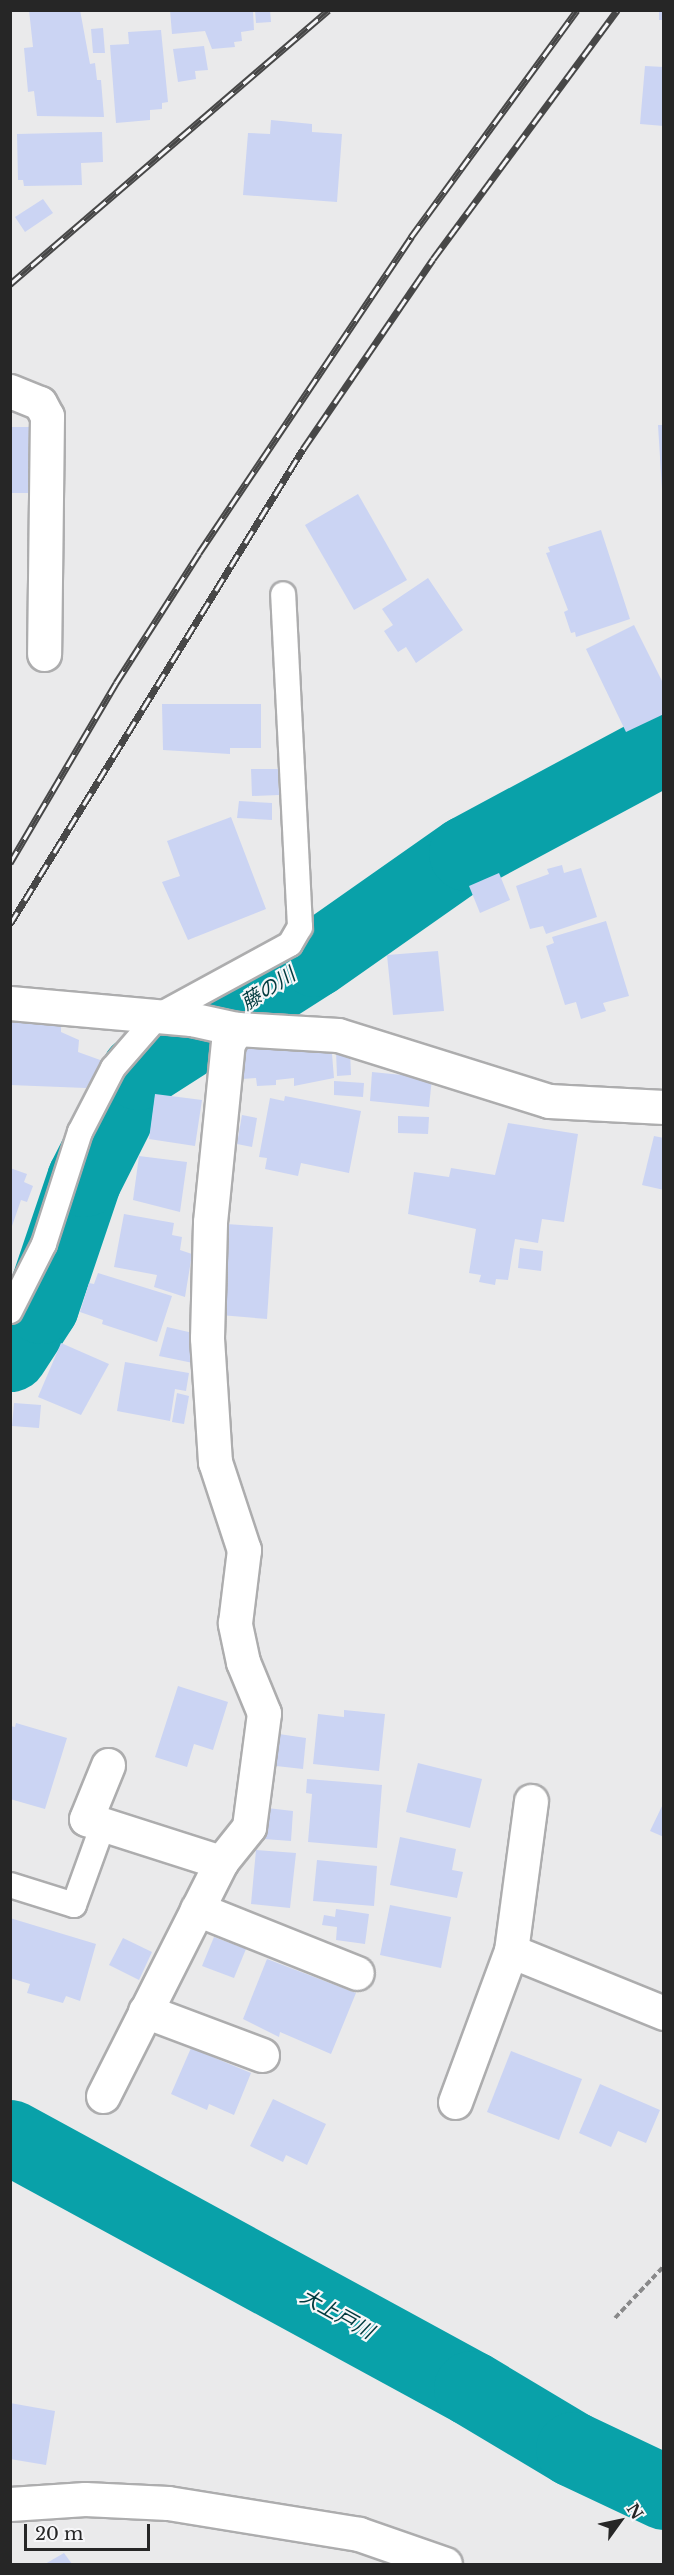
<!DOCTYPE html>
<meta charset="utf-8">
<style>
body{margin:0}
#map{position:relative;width:674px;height:2575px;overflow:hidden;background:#eaeaeb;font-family:"Libre Baskerville","Noto Sans JP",serif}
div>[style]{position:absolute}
.river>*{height:75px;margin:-37.5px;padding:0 37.5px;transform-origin:37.5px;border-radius:37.5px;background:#09a1a9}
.building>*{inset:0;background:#cbd4f3}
.path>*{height:4px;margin-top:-2px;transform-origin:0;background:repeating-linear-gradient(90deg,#89898a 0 6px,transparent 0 9px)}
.roads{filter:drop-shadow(2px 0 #adadae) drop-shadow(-2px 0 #adadae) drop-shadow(0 2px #adadae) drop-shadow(0 -2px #adadae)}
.lane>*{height:24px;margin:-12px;padding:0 12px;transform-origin:12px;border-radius:12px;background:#fff}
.street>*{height:33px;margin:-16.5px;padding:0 16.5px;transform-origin:16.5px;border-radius:16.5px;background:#fff}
.secondary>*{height:33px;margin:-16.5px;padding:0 16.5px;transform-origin:16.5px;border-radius:16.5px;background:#fff}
.rail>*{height:7px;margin-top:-3.5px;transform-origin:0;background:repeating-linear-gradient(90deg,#f7f7f9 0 14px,#474747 0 28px);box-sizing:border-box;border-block:2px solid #474747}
span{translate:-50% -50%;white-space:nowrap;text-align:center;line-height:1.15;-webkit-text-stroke:4.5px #f7f7f9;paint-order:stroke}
.water-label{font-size:20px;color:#003a3e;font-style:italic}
.frame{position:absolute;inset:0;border:12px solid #262626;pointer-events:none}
.north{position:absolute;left:590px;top:2491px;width:60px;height:60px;-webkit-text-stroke:4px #f7f7f9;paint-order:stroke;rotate:57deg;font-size:16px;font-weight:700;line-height:24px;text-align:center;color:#262626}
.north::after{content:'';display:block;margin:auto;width:21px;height:27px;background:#262626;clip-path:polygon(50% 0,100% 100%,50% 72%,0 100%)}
.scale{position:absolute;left:24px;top:2524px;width:126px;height:27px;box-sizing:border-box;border:3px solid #262626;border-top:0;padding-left:8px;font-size:18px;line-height:21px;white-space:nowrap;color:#262626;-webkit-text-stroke:4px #f7f7f9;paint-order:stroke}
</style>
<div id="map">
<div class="river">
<div style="left:10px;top:1354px;width:57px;rotate:-57.1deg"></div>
<div style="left:41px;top:1306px;width:134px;rotate:-71.3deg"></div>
<div style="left:84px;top:1179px;width:120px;rotate:-63.2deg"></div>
<div style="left:138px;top:1072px;width:210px;rotate:-32.6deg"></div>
<div style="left:315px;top:959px;width:184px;rotate:-35.1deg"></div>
<div style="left:466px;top:853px;width:225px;rotate:-28.2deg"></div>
<div style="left:10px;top:2137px;width:525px;rotate:28.57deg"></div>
<div style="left:471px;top:2388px;width:119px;rotate:30.9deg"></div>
<div style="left:573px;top:2449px;width:101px;rotate:25.3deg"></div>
</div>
<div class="building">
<div style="clip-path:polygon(29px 10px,80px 10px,90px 64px,95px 63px,97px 80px,101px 80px,104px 117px,37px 116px,34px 91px,28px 92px,24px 48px,33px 47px)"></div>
<div style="clip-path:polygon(170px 10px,253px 10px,254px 30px,241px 32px,242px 41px,234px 42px,235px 47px,212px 49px,205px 31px,172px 34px)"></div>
<div style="clip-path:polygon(255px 10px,270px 10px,271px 22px,256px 23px)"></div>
<div style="clip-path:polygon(659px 10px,664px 10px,664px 20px,659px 20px)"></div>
<div style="clip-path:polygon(103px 28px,105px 53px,93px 53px,91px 29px)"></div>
<div style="clip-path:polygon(161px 30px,168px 102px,162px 103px,162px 109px,150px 110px,150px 120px,116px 123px,110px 45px,129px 44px,128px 32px)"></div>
<div style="clip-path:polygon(204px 46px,208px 70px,195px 71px,196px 79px,178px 82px,173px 49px)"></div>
<div style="clip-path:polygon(645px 66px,664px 67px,664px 126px,640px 124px)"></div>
<div style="clip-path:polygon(271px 120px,312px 124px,312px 132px,342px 134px,337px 202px,243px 195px,248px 133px,270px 134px)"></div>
<div style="clip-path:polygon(102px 132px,103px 162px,81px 163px,82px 185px,24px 186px,23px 180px,18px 180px,17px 134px)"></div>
<div style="clip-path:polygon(43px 199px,53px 213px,25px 232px,15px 217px)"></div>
<div style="clip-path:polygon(658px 425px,664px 425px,664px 490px,662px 490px)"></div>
<div style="clip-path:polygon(10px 427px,29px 427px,28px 493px,10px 493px)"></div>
<div style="clip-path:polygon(358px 494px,407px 580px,354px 610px,305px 525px)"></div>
<div style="clip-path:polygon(601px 530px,630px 619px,576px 637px,575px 632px,571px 633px,564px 612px,568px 610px,546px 553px,550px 552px,548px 547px)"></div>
<div style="clip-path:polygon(428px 578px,463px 630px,416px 663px,406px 647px,398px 652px,384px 631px,393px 625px,382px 609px)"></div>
<div style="clip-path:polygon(634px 625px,664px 685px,664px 714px,626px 732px,586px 649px)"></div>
<div style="clip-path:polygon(162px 704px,261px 704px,261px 748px,230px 748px,230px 754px,163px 750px)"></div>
<div style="clip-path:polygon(251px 769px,278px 769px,279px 795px,252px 796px)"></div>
<div style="clip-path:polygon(239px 801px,272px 803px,272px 820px,237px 818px)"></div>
<div style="clip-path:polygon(231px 817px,266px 909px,188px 940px,162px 882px,180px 876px,167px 841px)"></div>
<div style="clip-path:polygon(562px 865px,564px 873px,581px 868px,597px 917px,546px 934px,543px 926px,530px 929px,516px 886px,549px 874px,547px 869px)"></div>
<div style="clip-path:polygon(499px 873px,510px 900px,480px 913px,469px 886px)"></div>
<div style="clip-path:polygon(606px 921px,629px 996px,603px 1003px,606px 1011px,581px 1019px,576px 1002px,565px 1005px,546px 946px,554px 943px,552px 937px)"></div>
<div style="clip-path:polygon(438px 951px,444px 1011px,393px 1015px,387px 955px)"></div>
<div style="clip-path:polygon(10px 1017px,61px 1022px,61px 1032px,79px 1040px,78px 1052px,103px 1061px,86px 1088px,10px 1085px)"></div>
<div style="clip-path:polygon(331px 1042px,334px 1078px,294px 1086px,294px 1078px,276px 1080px,276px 1085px,257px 1086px,256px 1078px,242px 1079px,239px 1048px)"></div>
<div style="clip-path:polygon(336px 1051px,350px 1051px,351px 1075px,337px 1076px)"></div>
<div style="clip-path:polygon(372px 1072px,432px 1078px,429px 1107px,370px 1101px)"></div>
<div style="clip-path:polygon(334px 1081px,364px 1083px,363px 1097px,334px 1095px)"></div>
<div style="clip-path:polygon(155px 1094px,202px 1100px,195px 1146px,149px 1139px)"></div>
<div style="clip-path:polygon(285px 1096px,361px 1111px,349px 1173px,301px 1163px,298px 1176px,265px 1169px,267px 1158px,259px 1157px,270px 1098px,284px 1101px)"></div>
<div style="clip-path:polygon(242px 1115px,257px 1118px,252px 1147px,237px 1144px)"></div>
<div style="clip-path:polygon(398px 1116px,429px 1117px,428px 1134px,398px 1133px)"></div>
<div style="clip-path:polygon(508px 1123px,578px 1134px,564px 1222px,542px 1219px,538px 1243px,515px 1239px,508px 1280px,496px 1279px,495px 1285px,479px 1282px,481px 1275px,469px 1273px,476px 1229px,408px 1214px,414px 1172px,449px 1177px,451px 1168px,495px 1175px)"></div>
<div style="clip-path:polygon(654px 1136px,664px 1138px,664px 1190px,642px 1185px)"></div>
<div style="clip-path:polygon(139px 1156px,187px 1162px,180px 1212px,133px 1200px)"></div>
<div style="clip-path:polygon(10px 1168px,27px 1174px,24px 1182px,33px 1186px,27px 1202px,21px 1200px,11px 1229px)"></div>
<div style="clip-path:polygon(124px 1214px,174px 1223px,172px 1235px,182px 1237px,180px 1250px,192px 1254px,185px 1297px,154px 1287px,157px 1275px,114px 1267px)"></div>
<div style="clip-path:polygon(226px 1224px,273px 1227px,267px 1319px,220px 1315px)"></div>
<div style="clip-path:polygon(520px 1248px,543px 1251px,541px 1271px,518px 1268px)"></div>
<div style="clip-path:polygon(98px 1273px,172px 1296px,157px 1342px,102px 1324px,103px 1320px,80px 1312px,89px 1283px,94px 1284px)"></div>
<div style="clip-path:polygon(167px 1327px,193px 1333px,193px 1363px,159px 1356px)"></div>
<div style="clip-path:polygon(61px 1343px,109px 1364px,81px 1415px,38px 1397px)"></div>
<div style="clip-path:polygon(125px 1362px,189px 1373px,186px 1391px,175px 1389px,170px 1421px,117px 1411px)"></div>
<div style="clip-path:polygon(177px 1393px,189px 1396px,184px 1424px,172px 1422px)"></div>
<div style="clip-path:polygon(14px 1403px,41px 1405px,39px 1428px,12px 1426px)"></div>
<div style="clip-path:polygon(178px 1686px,228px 1702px,213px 1750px,194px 1744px,187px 1767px,155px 1757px)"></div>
<div style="clip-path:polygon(344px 1710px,385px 1714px,379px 1771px,313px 1764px,318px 1714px,344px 1717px)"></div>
<div style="clip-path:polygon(16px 1723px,67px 1738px,45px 1809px,10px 1799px,10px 1726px,15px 1727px)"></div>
<div style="clip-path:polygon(279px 1734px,306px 1738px,303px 1769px,276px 1766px)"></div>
<div style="clip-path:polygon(418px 1763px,482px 1779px,470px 1828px,406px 1812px)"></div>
<div style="clip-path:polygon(307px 1779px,382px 1785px,377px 1848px,308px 1842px,312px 1794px,306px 1793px)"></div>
<div style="clip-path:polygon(664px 1802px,664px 1837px,650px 1831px)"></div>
<div style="clip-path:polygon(267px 1808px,293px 1811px,291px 1841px,264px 1839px)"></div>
<div style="clip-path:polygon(400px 1837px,456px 1849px,452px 1870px,463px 1872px,457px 1898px,390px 1885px)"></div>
<div style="clip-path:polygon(256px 1850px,296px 1853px,290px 1908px,251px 1904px)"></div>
<div style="clip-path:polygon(317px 1860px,377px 1866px,374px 1906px,313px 1901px)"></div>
<div style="clip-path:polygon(390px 1905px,451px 1917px,441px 1968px,380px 1955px)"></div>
<div style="clip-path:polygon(336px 1909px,369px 1914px,365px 1944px,336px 1940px,337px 1927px,322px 1925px,324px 1915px,335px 1917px)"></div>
<div style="clip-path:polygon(10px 1918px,96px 1944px,80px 2001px,66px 1996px,63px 2003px,27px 1993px,30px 1984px,10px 1978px)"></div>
<div style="clip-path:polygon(214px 1937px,246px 1949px,234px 1978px,202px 1966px)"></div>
<div style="clip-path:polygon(123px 1938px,152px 1952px,139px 1980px,109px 1965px)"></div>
<div style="clip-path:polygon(267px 1959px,356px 1993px,331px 2054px,280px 2032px,279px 2037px,243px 2019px)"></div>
<div style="clip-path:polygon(191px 2048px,251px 2073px,234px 2115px,209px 2104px,207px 2110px,171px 2094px)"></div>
<div style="clip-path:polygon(511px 2051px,582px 2079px,559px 2140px,487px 2112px)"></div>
<div style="clip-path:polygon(600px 2084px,660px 2110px,646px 2143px,618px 2131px,611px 2147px,579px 2133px)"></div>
<div style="clip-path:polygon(273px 2099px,326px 2124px,307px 2165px,286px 2155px,283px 2162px,250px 2146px)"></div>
<div style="clip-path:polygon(10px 2403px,55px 2411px,46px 2465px,10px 2459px)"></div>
<div style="clip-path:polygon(64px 2553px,72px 2564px,45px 2564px)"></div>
</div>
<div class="path">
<div style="left:615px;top:2318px;width:71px;rotate:-46.7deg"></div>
</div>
<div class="roads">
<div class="lane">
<div style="left:10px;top:1311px;width:75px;rotate:-63.1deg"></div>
<div style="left:44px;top:1244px;width:118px;rotate:-72.2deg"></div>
<div style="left:80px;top:1132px;width:72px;rotate:-62.7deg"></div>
<div style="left:113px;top:1068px;width:69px;rotate:-49.1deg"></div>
<div style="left:158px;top:1016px;width:150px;rotate:-28.6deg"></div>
<div style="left:290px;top:944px;width:20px;rotate:-60deg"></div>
<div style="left:300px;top:927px;width:333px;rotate:-92.9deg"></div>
<div style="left:10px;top:1885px;width:67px;rotate:17.4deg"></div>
<div style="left:74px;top:1905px;width:85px;rotate:-70.1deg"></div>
</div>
<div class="street">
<div style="left:10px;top:391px;width:32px;rotate:22deg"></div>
<div style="left:40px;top:403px;width:15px;rotate:62deg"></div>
<div style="left:47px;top:416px;width:238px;rotate:90.7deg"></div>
<div style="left:10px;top:1003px;width:182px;rotate:5.1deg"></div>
<div style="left:191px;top:1019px;width:47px;rotate:12.3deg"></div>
<div style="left:237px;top:1029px;width:101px;rotate:3.4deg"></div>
<div style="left:338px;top:1035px;width:221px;rotate:17.4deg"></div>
<div style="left:549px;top:1101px;width:115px;rotate:3deg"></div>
<div style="left:108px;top:1765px;width:58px;rotate:112.2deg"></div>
<div style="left:86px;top:1819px;width:142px;rotate:17.7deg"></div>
<div style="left:531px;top:1801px;width:151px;rotate:97.6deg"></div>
<div style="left:511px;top:1951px;width:165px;rotate:22.1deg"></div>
<div style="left:197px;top:1909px;width:172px;rotate:21.8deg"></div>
<div style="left:145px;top:2011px;width:125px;rotate:20.6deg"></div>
<div style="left:103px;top:2096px;width:262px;rotate:-63.2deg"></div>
<div style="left:221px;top:1862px;width:45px;rotate:-51.3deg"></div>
<div style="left:249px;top:1827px;width:115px;rotate:-82.5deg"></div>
<div style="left:264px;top:1713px;width:55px;rotate:-112.4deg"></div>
<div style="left:243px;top:1662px;width:40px;rotate:-102deg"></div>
<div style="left:235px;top:1623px;width:74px;rotate:-83deg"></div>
<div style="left:244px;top:1550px;width:93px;rotate:-108.2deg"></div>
<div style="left:215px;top:1462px;width:124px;rotate:-93.7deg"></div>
<div style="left:207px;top:1338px;width:116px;rotate:-88.5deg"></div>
<div style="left:210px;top:1222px;width:180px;rotate:-84.3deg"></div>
<div style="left:228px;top:1043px;width:17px;rotate:-57deg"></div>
<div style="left:455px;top:2102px;width:161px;rotate:-69.7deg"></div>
</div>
<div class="secondary">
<div style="left:10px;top:2504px;width:75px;rotate:-3.8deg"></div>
<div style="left:85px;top:2499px;width:83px;rotate:2.8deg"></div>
<div style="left:168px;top:2503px;width:193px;rotate:9.2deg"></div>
<div style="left:359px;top:2534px;width:91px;rotate:19.2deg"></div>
</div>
</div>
<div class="rail">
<div style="left:10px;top:284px;width:420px;rotate:-40.7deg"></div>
<div style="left:10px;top:863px;width:209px;rotate:-59.5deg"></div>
<div style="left:116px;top:683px;width:154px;rotate:-57.4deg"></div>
<div style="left:199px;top:553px;width:381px;rotate:-56.1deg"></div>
<div style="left:411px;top:237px;width:281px;rotate:-53.8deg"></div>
<div style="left:10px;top:924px;width:558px;rotate:-58.33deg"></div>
<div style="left:303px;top:449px;width:230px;rotate:-55.6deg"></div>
<div style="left:433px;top:259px;width:310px;rotate:-53.5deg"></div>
</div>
<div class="water-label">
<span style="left:268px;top:989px;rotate:-33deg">藤の川</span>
<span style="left:337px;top:2314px;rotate:29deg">大上戸川</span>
</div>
<div class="frame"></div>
<div class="north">N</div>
<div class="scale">20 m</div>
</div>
